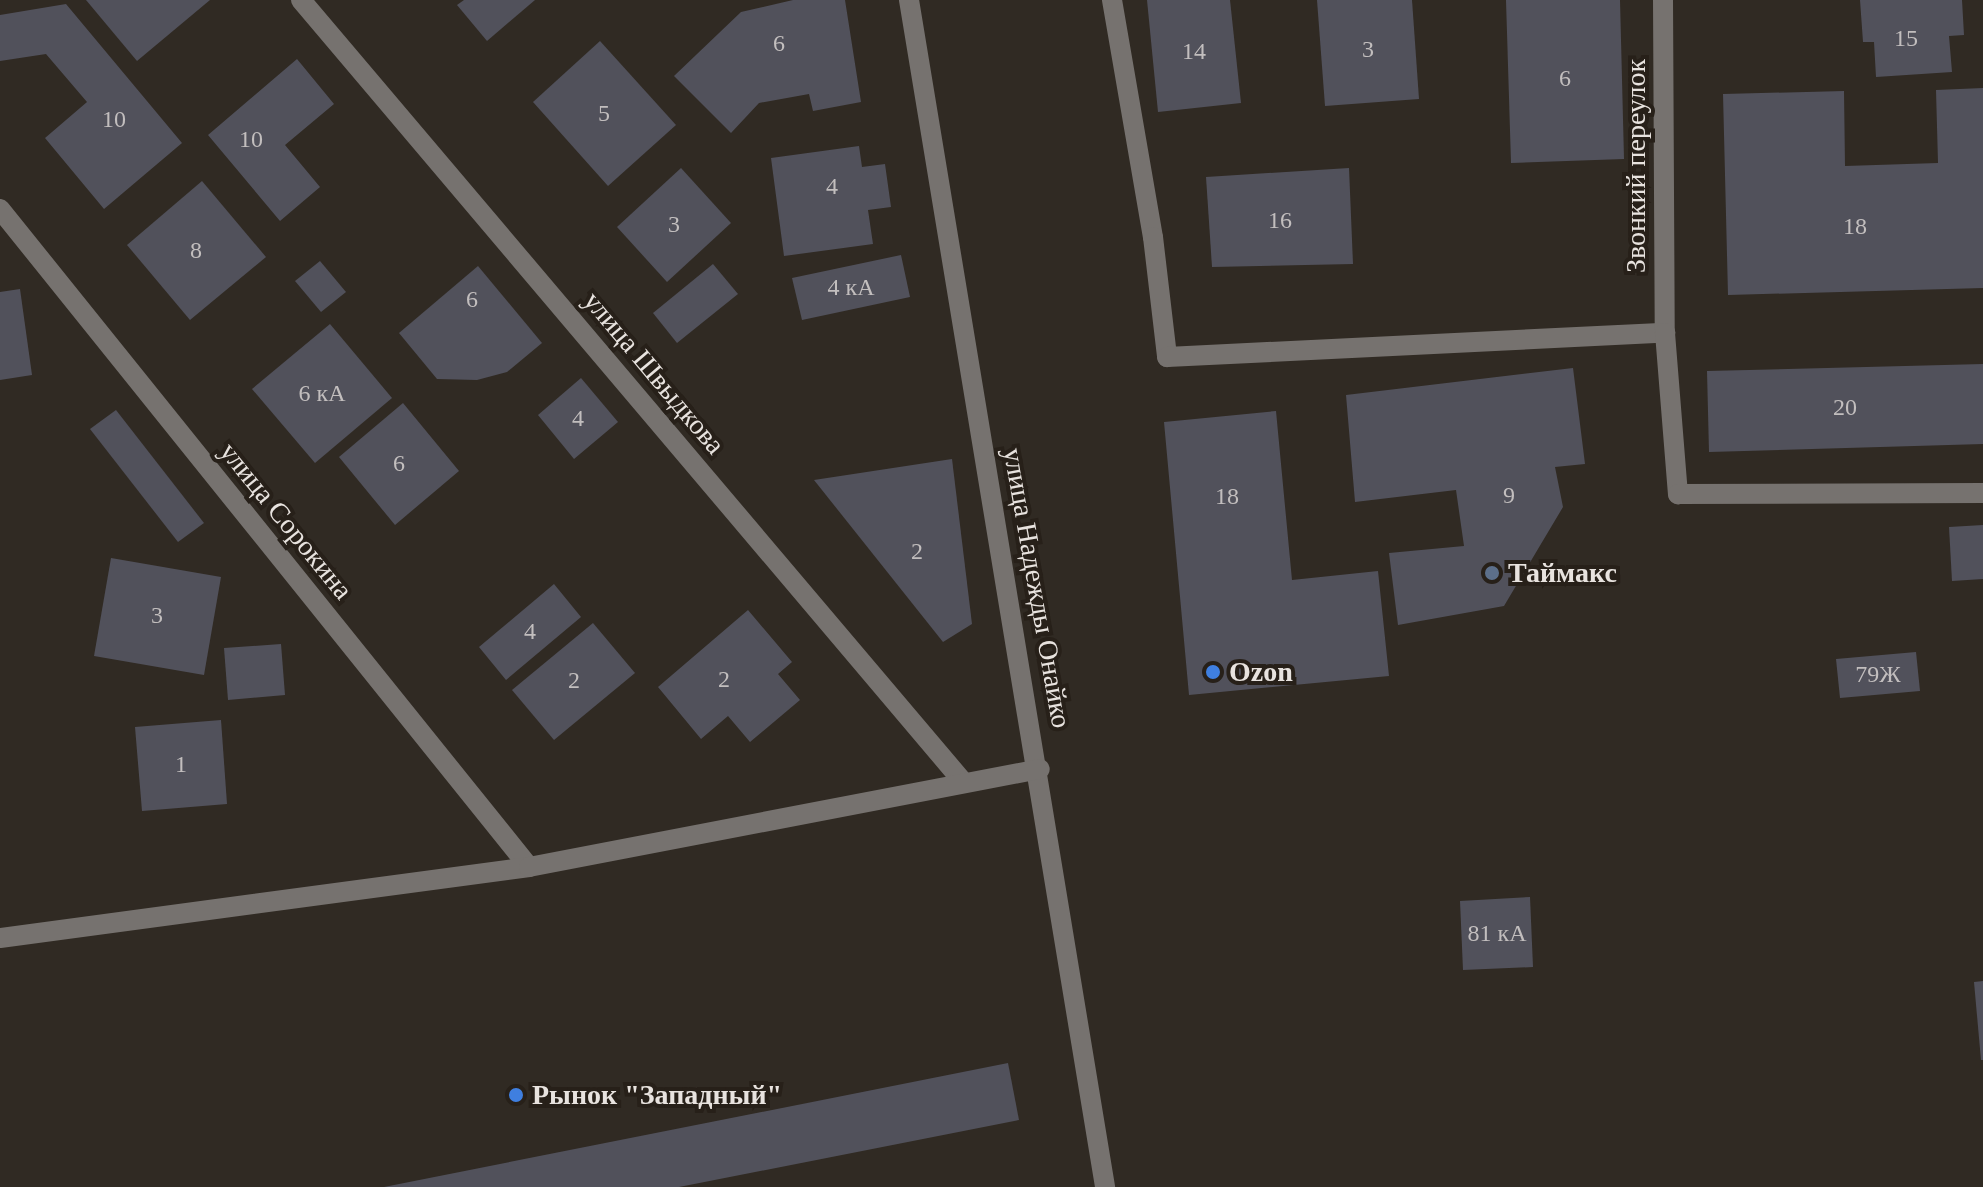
<!DOCTYPE html>
<meta charset="utf-8">
<style>
body{margin:0}
#map{position:relative;width:1983px;height:1187px;overflow:hidden;background:#302a23;font-family:"Times New Roman",serif}
div>[style]{position:absolute}
.building>*{inset:0;background:#51515b}
.minor>*{height:20px;margin:-10px;padding:0 10px;transform-origin:10px;border-radius:10px;background:#76726f}
.dots>*{width:22px;height:22px;translate:-50% -50%;box-sizing:border-box;border:4px solid #272019;border-radius:50%}
span{translate:-50% -50%;white-space:nowrap;text-align:center;line-height:1.15;-webkit-text-stroke:8px #272019;paint-order:stroke}
.number-label{font-size:24px;color:#c2bebe}
.number-label span{-webkit-text-stroke-width:0}
.street-label{font-size:28px;color:#e8e3df}
.poi-label{font-size:28px;color:#e8e3df;font-weight:700}
.left{translate:0 -50%;text-align:left}
</style>
<div id="map">
<div class="building">
<div style="clip-path:polygon(86px 0,210px 0,137px 61px)"></div>
<div style="clip-path:polygon(464px 0,535px 0,487px 41px,457px 5px)"></div>
<div style="clip-path:polygon(793px 0,845px 0,861px 102px,813px 111px,809px 94px,759px 103px,731px 133px,674px 76px,741px 12px)"></div>
<div style="clip-path:polygon(1147px 0,1230px 0,1241px 103px,1158px 112px)"></div>
<div style="clip-path:polygon(1317px 0,1412px 0,1419px 99px,1325px 106px)"></div>
<div style="clip-path:polygon(1506px 0,1620px 0,1624px 159px,1511px 163px)"></div>
<div style="clip-path:polygon(1860px 0,1962px 0,1964px 35px,1949px 36px,1952px 72px,1876px 77px,1874px 42px,1863px 42px)"></div>
<div style="clip-path:polygon(66px 4px,182px 143px,104px 209px,45px 138px,87px 102px,46px 54px,0 61px,0 15px)"></div>
<div style="clip-path:polygon(600px 41px,676px 125px,608px 186px,533px 102px)"></div>
<div style="clip-path:polygon(297px 59px,334px 104px,285px 145px,320px 187px,280px 221px,208px 135px)"></div>
<div style="clip-path:polygon(1983px 88px,1983px 288px,1728px 295px,1723px 94px,1844px 91px,1845px 166px,1938px 163px,1936px 90px)"></div>
<div style="clip-path:polygon(859px 146px,862px 167px,885px 164px,891px 207px,868px 210px,873px 244px,784px 256px,771px 158px)"></div>
<div style="clip-path:polygon(681px 168px,731px 223px,667px 282px,617px 227px)"></div>
<div style="clip-path:polygon(1349px 168px,1353px 264px,1212px 267px,1206px 177px)"></div>
<div style="clip-path:polygon(202px 181px,266px 257px,190px 320px,127px 245px)"></div>
<div style="clip-path:polygon(901px 255px,910px 297px,802px 320px,792px 278px)"></div>
<div style="clip-path:polygon(320px 261px,346px 292px,321px 312px,295px 281px)"></div>
<div style="clip-path:polygon(713px 264px,738px 294px,677px 343px,653px 313px)"></div>
<div style="clip-path:polygon(478px 266px,542px 343px,507px 372px,477px 380px,437px 379px,399px 333px)"></div>
<div style="clip-path:polygon(20px 289px,32px 375px,0 380px,0 292px)"></div>
<div style="clip-path:polygon(330px 324px,392px 398px,315px 463px,252px 389px)"></div>
<div style="clip-path:polygon(1983px 364px,1983px 444px,1709px 452px,1707px 371px)"></div>
<div style="clip-path:polygon(1573px 368px,1585px 464px,1555px 467px,1563px 507px,1504px 606px,1398px 625px,1389px 553px,1464px 546px,1456px 490px,1355px 502px,1346px 395px)"></div>
<div style="clip-path:polygon(581px 378px,618px 422px,574px 459px,538px 415px)"></div>
<div style="clip-path:polygon(403px 403px,459px 471px,395px 525px,339px 457px)"></div>
<div style="clip-path:polygon(116px 410px,204px 523px,178px 542px,90px 429px)"></div>
<div style="clip-path:polygon(1276px 411px,1292px 580px,1378px 571px,1389px 676px,1189px 695px,1164px 422px)"></div>
<div style="clip-path:polygon(952px 459px,972px 624px,943px 642px,814px 480px)"></div>
<div style="clip-path:polygon(1983px 525px,1983px 579px,1952px 581px,1949px 527px)"></div>
<div style="clip-path:polygon(111px 558px,221px 577px,204px 675px,94px 656px)"></div>
<div style="clip-path:polygon(554px 584px,581px 617px,506px 680px,479px 647px)"></div>
<div style="clip-path:polygon(748px 610px,792px 662px,778px 674px,800px 700px,750px 742px,728px 716px,701px 739px,658px 687px)"></div>
<div style="clip-path:polygon(593px 623px,635px 673px,554px 740px,512px 690px)"></div>
<div style="clip-path:polygon(281px 644px,285px 695px,228px 700px,224px 648px)"></div>
<div style="clip-path:polygon(1916px 652px,1920px 691px,1840px 698px,1836px 659px)"></div>
<div style="clip-path:polygon(221px 720px,227px 804px,142px 811px,135px 727px)"></div>
<div style="clip-path:polygon(1530px 897px,1533px 967px,1463px 970px,1460px 901px)"></div>
<div style="clip-path:polygon(1983px 981px,1983px 1060px,1981px 1060px,1974px 982px)"></div>
<div style="clip-path:polygon(1008px 1063px,1019px 1120px,679px 1187px,384px 1187px)"></div>
</div>
<div class="minor">
<div style="left:301px;top:0;width:1026px;rotate:49.74deg"></div>
<div style="left:909px;top:0;width:1203px;rotate:80.62deg"></div>
<div style="left:1112px;top:0;width:241px;rotate:80.2deg"></div>
<div style="left:1153px;top:237px;width:121px;rotate:83.3deg"></div>
<div style="left:1167px;top:357px;width:499px;rotate:-2.8deg"></div>
<div style="left:1663px;top:0;width:333px;rotate:89.7deg"></div>
<div style="left:1665px;top:333px;width:162px;rotate:85.4deg"></div>
<div style="left:1678px;top:494px;width:305px;rotate:-0.2deg"></div>
<div style="left:0;top:209px;width:844px;rotate:51.2deg"></div>
<div style="left:0;top:938px;width:534px;rotate:-7.64deg"></div>
<div style="left:529px;top:867px;width:520px;rotate:-10.86deg"></div>
</div>
<div class="dots">
<div style="left:1492px;top:573px;background:#5c6f8a"></div>
<div style="left:1213px;top:672px;background:#3f7fe0"></div>
<div style="left:516px;top:1095px;background:#3f7fe0"></div>
</div>
<div class="number-label">
<span style="left:1906px;top:39px">15</span>
<span style="left:779px;top:44px">6</span>
<span style="left:1368px;top:50px">3</span>
<span style="left:1194px;top:52px">14</span>
<span style="left:1565px;top:79px">6</span>
<span style="left:604px;top:114px">5</span>
<span style="left:114px;top:120px">10</span>
<span style="left:251px;top:140px">10</span>
<span style="left:832px;top:187px">4</span>
<span style="left:1280px;top:221px">16</span>
<span style="left:674px;top:225px">3</span>
<span style="left:1855px;top:227px">18</span>
<span style="left:196px;top:251px">8</span>
<span style="left:851px;top:288px">4 кА</span>
<span style="left:472px;top:300px">6</span>
<span style="left:322px;top:394px">6 кА</span>
<span style="left:1845px;top:408px">20</span>
<span style="left:578px;top:419px">4</span>
<span style="left:399px;top:464px">6</span>
<span style="left:1509px;top:496px">9</span>
<span style="left:1227px;top:497px">18</span>
<span style="left:917px;top:552px">2</span>
<span style="left:157px;top:616px">3</span>
<span style="left:530px;top:632px">4</span>
<span style="left:1878px;top:675px">79Ж</span>
<span style="left:724px;top:680px">2</span>
<span style="left:574px;top:681px">2</span>
<span style="left:181px;top:765px">1</span>
<span style="left:1497px;top:934px">81 кА</span>
</div>
<div class="street-label">
<span style="left:1636px;top:166px;rotate:-90deg">Звонкий переулок</span>
<span style="left:654px;top:373px;rotate:50deg">улица Швыдкова</span>
<span style="left:286px;top:521px;rotate:51deg">улица Сорокина</span>
<span style="left:1037px;top:588px;rotate:80deg">улица Надежды Онайко</span>
</div>
<div class="poi-label">
<span class="left" style="left:1508px;top:573px">Таймакс</span>
<span class="left" style="left:1229px;top:672px">Ozon</span>
<span class="left" style="left:532px;top:1095px">Рынок "Западный"</span>
</div>
</div>
